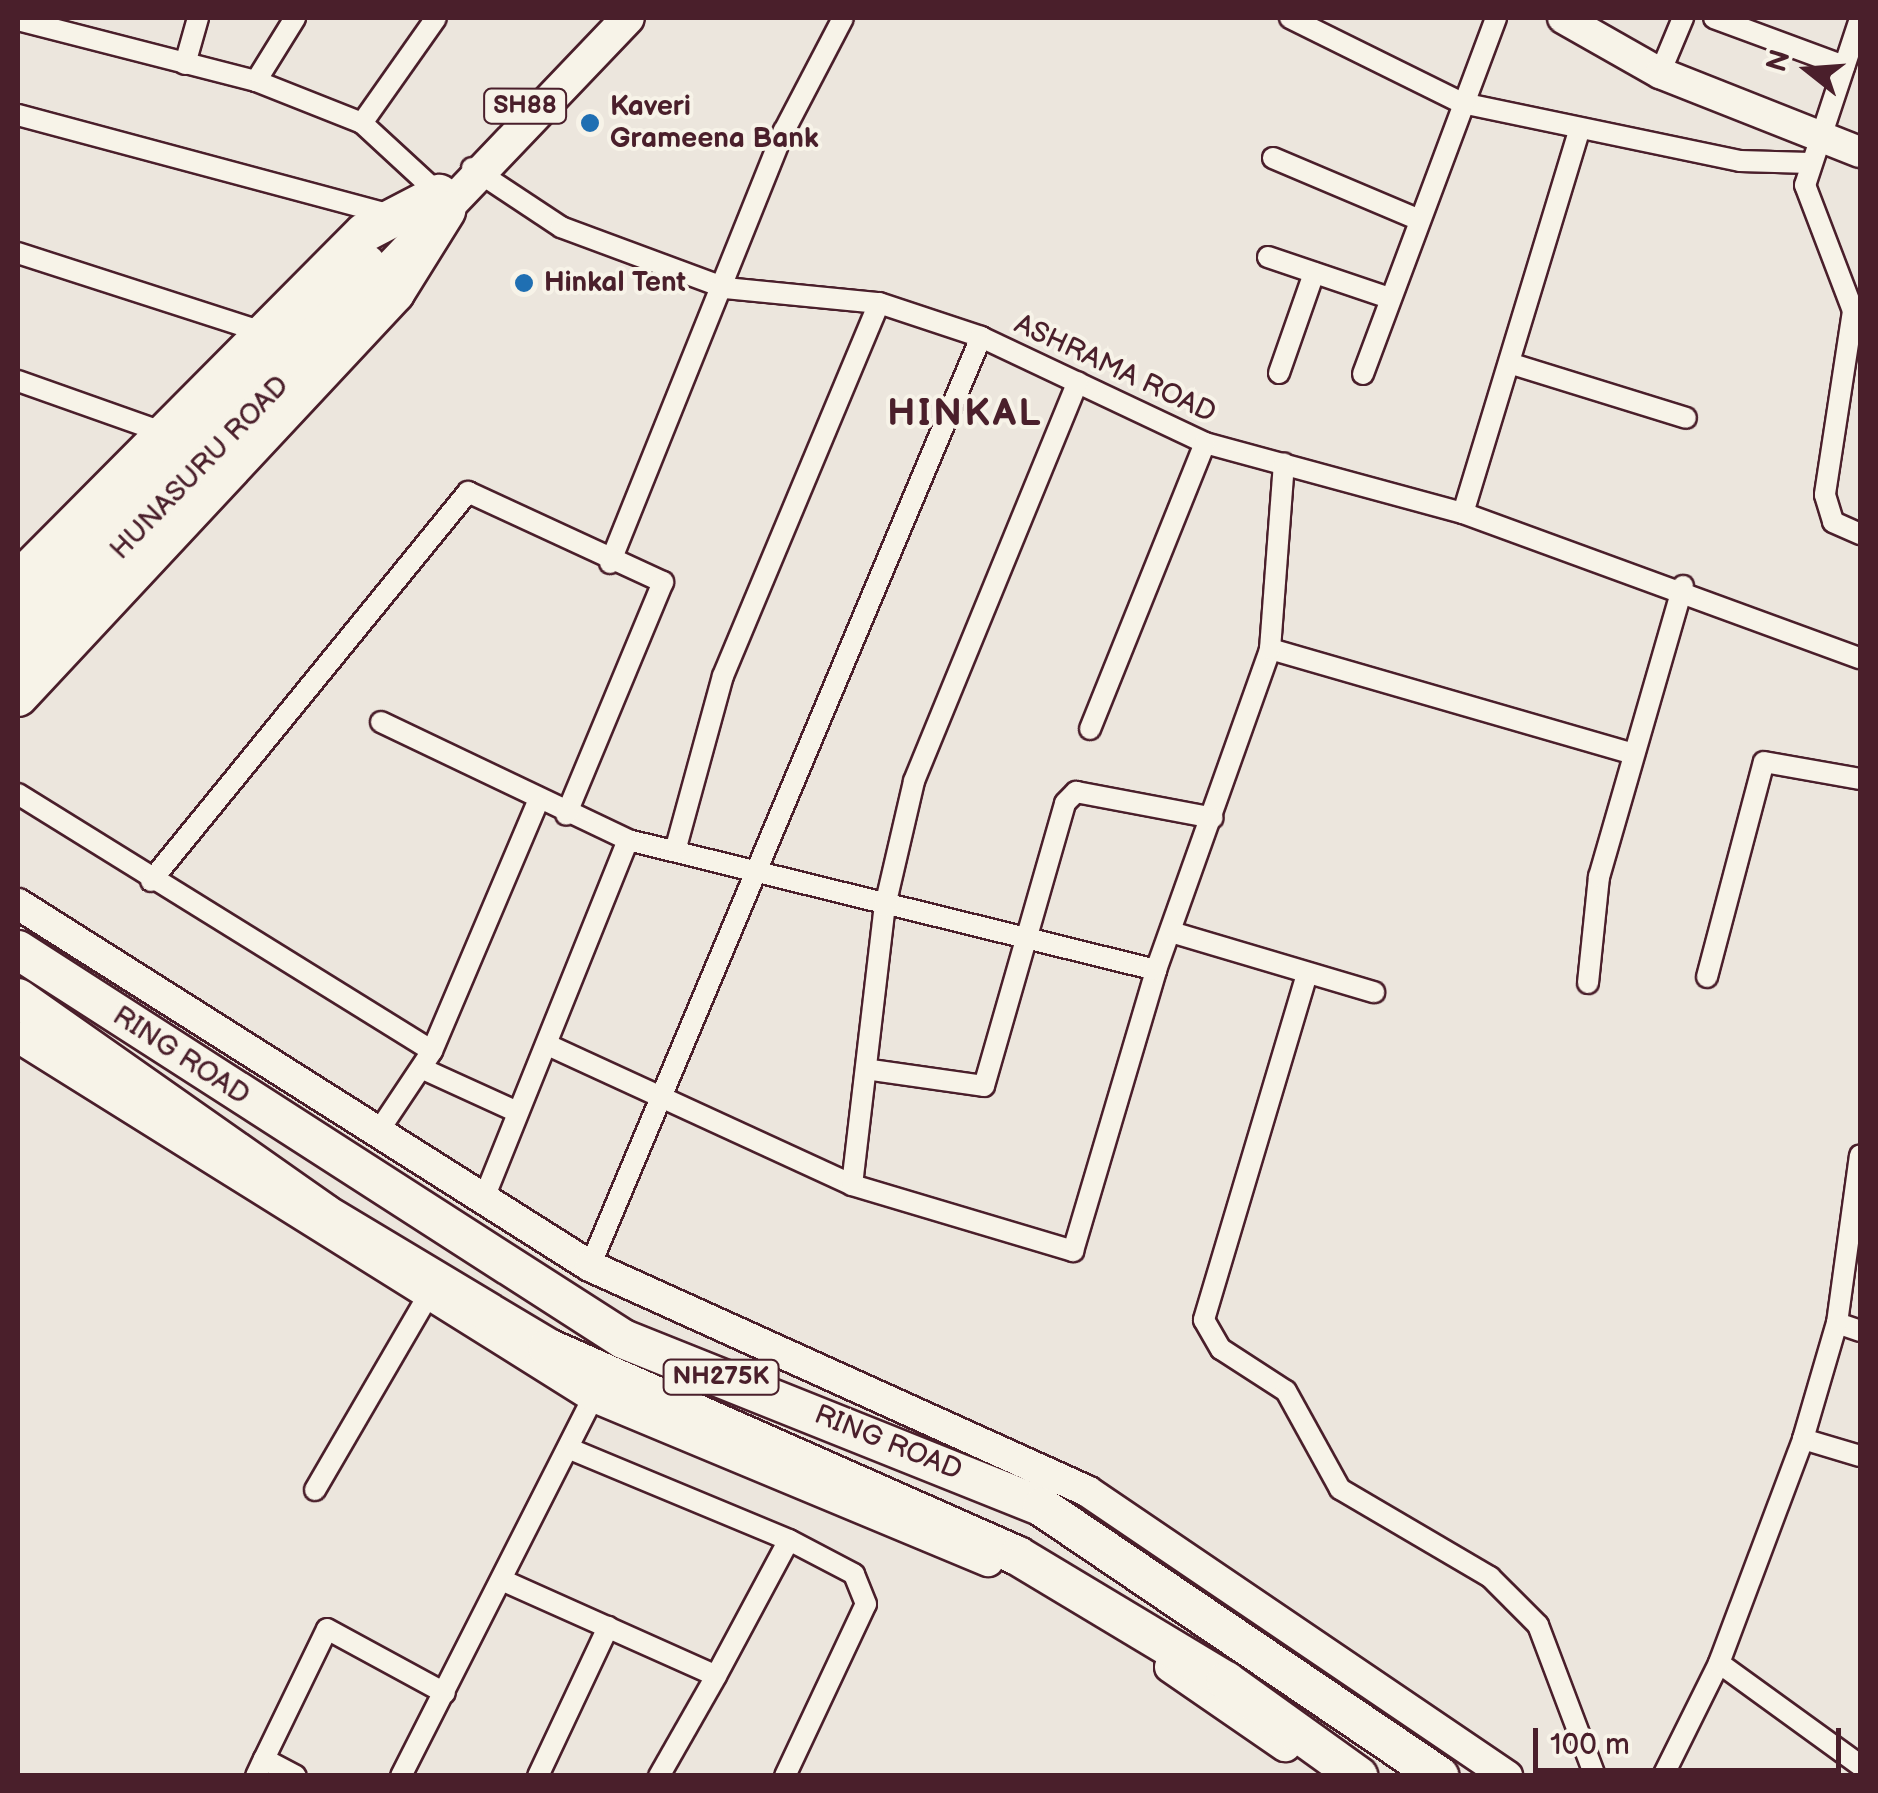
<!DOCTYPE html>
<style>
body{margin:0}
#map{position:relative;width:1878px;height:1793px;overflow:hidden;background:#ece6dd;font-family:"Balsamiq Sans",sans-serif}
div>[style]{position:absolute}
.roads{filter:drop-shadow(2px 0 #4a1f2b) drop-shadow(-2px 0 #4a1f2b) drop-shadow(0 2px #4a1f2b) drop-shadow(0 -2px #4a1f2b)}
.street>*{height:20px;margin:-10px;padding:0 10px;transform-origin:10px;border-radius:10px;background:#f7f3e8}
.secondary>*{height:30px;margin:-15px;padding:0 15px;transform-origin:15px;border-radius:15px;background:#f7f3e8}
.primary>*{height:32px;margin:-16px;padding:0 16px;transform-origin:16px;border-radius:16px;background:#f7f3e8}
.highway>*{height:38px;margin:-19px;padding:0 19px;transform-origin:19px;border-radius:19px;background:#f7f3e8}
.dots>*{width:28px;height:28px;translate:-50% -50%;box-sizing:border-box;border:5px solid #f7f3e8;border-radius:50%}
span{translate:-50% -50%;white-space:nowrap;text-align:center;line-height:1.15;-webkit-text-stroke:8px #f7f3e8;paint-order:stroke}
.shield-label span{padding:2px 8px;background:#f7f3e8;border:2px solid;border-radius:8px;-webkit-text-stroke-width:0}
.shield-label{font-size:25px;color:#4a1f2b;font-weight:700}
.poi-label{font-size:28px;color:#4a1f2b;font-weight:700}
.left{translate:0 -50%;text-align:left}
.street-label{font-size:28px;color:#4a1f2b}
.district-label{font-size:38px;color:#4a1f2b;font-weight:700;letter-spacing:2.5px}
.frame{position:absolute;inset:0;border:20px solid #4a1f2b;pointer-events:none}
.north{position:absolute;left:1758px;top:20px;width:100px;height:100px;-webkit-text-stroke:8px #f7f3e8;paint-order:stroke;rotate:287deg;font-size:28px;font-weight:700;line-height:40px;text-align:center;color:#4a1f2b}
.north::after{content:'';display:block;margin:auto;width:35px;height:45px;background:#4a1f2b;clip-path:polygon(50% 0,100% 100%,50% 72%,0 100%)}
.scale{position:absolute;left:1533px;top:1728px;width:308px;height:45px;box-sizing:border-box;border:5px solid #4a1f2b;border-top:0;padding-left:12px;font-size:30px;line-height:35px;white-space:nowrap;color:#4a1f2b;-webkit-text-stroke:8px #f7f3e8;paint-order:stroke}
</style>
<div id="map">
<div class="roads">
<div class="street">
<div style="left:1290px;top:18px;width:192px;rotate:26.3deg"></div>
<div style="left:1462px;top:103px;width:284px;rotate:11.8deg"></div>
<div style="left:1740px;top:161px;width:70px;rotate:1.6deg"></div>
<div style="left:1714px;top:18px;width:139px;rotate:20.3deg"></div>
<div style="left:1860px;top:19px;width:175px;rotate:108.3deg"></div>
<div style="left:1805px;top:185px;width:135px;rotate:69.1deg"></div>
<div style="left:1853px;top:311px;width:186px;rotate:98.7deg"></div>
<div style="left:1825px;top:495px;width:28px;rotate:73deg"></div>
<div style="left:1833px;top:522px;width:30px;rotate:24deg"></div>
<div style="left:18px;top:20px;width:246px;rotate:14.4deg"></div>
<div style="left:256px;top:81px;width:114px;rotate:21.6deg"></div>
<div style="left:362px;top:123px;width:105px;rotate:42.7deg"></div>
<div style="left:185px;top:64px;width:48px;rotate:-74.2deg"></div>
<div style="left:1660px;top:73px;width:60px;rotate:-67.3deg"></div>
<div style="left:256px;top:81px;width:74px;rotate:-58.2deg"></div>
<div style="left:18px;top:115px;width:385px;rotate:15deg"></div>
<div style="left:362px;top:123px;width:128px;rotate:-54.8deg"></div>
<div style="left:1273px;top:158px;width:154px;rotate:22.9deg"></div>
<div style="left:472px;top:168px;width:107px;rotate:33.5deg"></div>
<div style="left:561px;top:227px;width:175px;rotate:20.4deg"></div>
<div style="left:725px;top:288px;width:155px;rotate:5.6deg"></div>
<div style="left:879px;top:303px;width:108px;rotate:18.4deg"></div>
<div style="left:981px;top:337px;width:248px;rotate:25.3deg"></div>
<div style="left:1205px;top:443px;width:267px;rotate:15.2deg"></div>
<div style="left:1463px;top:513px;width:423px;rotate:20.1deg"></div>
<div style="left:18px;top:253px;width:260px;rotate:17.9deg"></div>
<div style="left:1268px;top:257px;width:128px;rotate:18.7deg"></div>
<div style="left:1512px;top:364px;width:182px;rotate:17.2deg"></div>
<div style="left:1279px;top:373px;width:106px;rotate:-70.7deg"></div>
<div style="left:1363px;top:374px;width:380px;rotate:-69.5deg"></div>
<div style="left:18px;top:381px;width:156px;rotate:19.5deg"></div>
<div style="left:1463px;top:513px;width:400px;rotate:-73.1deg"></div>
<div style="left:610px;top:563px;width:466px;rotate:-68.1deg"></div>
<div style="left:784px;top:131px;width:127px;rotate:-62.4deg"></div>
<div style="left:1270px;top:649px;width:378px;rotate:16.1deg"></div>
<div style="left:381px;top:722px;width:274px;rotate:25.5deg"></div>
<div style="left:628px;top:840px;width:544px;rotate:13.83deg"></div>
<div style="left:1090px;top:729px;width:308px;rotate:-68.1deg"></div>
<div style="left:18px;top:794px;width:487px;rotate:31.8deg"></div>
<div style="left:675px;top:851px;width:181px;rotate:-74.7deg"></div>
<div style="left:723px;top:676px;width:404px;rotate:-67.3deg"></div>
<div style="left:151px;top:881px;width:502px;rotate:-50.82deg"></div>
<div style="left:468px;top:492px;width:215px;rotate:24.8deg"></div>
<div style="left:663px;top:582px;width:252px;rotate:112.6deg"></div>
<div style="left:1171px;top:932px;width:212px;rotate:16.5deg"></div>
<div style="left:1307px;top:974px;width:361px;rotate:106.6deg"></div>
<div style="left:1204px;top:1320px;width:34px;rotate:60deg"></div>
<div style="left:1221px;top:1349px;width:77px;rotate:32.9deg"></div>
<div style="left:1286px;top:1391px;width:112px;rotate:61.1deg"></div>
<div style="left:1340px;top:1489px;width:174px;rotate:30.4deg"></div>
<div style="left:1490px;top:1577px;width:68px;rotate:45deg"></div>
<div style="left:1538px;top:1625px;width:161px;rotate:69.3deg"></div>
<div style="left:1707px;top:977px;width:222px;rotate:-75.2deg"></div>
<div style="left:1764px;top:762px;width:97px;rotate:10deg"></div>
<div style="left:1588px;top:983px;width:107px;rotate:-84.1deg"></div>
<div style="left:1599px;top:877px;width:303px;rotate:-73.9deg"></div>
<div style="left:548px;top:1045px;width:335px;rotate:24.7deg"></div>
<div style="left:852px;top:1185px;width:231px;rotate:16.6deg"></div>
<div style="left:1073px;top:1251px;width:293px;rotate:-73.5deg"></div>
<div style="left:1156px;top:970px;width:341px;rotate:-70.4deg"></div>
<div style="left:1270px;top:649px;width:186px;rotate:-85.7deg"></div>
<div style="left:423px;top:1069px;width:101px;rotate:24.5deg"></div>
<div style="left:872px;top:1070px;width:113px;rotate:8.1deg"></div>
<div style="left:984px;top:1086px;width:294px;rotate:-74deg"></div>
<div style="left:1065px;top:803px;width:16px;rotate:-45deg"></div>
<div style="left:1076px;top:792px;width:139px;rotate:10.7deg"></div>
<div style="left:376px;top:1135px;width:101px;rotate:-56.3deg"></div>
<div style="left:432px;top:1051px;width:268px;rotate:-67deg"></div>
<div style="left:852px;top:1185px;width:281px;rotate:-83.3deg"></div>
<div style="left:885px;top:906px;width:128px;rotate:-76.9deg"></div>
<div style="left:914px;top:781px;width:431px;rotate:-67.7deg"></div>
<div style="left:482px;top:1203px;width:391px;rotate:-68.1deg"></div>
<div style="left:590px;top:1266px;width:1008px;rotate:-67.17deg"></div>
<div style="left:1837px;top:1323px;width:24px;rotate:19deg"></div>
<div style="left:1803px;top:1439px;width:59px;rotate:16.6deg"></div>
<div style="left:315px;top:1490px;width:221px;rotate:-59.8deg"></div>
<div style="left:504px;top:1581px;width:232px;rotate:24.1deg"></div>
<div style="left:716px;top:1676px;width:154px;rotate:-61.8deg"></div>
<div style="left:789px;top:1540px;width:239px;rotate:-157.4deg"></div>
<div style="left:1719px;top:1663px;width:174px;rotate:35.9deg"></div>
<div style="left:264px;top:1759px;width:144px;rotate:-64.1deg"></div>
<div style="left:327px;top:1629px;width:134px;rotate:28.5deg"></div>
<div style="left:256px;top:1776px;width:19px;rotate:-65deg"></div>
<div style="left:264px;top:1759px;width:36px;rotate:28deg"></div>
<div style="left:401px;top:1776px;width:438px;rotate:-63.1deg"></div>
<div style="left:538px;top:1776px;width:165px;rotate:-64.8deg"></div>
<div style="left:659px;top:1776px;width:115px;rotate:-60.3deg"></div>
<div style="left:785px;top:1776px;width:190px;rotate:-64.8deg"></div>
<div style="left:866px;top:1604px;width:32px;rotate:-112deg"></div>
<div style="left:854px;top:1574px;width:73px;rotate:-152.4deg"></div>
<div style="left:1663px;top:1776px;width:126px;rotate:-63.6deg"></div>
<div style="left:1719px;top:1663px;width:239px;rotate:-69.4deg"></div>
<div style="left:1803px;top:1439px;width:121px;rotate:-73.7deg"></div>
<div style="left:1837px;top:1323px;width:169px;rotate:-82.2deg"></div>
</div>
<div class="secondary">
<div style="left:1563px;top:18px;width:112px;rotate:29.6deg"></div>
<div style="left:1660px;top:73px;width:215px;rotate:21.6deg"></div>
<div style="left:18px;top:904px;width:677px;rotate:32.33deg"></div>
<div style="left:590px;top:1266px;width:546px;rotate:24.36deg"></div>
<div style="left:1087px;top:1491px;width:508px;rotate:34.16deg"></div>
<div style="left:18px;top:1037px;width:679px;rotate:32.01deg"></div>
<div style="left:594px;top:1397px;width:427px;rotate:22.6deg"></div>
<div style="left:1170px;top:1667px;width:140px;rotate:34.5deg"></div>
</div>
<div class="primary">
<div style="left:18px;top:620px;width:501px;rotate:-45.65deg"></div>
<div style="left:18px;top:657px;width:883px;rotate:-46.33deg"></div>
</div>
<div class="highway">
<div style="left:18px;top:581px;width:491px;rotate:-45.2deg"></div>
<div style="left:364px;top:233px;width:85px;rotate:-27.5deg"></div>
<div style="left:18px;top:697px;width:553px;rotate:-46.98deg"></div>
<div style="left:395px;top:293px;width:97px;rotate:-58.1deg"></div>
<div style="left:18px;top:950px;width:719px;rotate:32.74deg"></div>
<div style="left:623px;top:1339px;width:451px;rotate:21.8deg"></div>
<div style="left:1042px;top:1507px;width:480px;rotate:34.1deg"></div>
<div style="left:18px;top:998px;width:375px;rotate:35.1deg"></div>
<div style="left:325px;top:1214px;width:260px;rotate:31deg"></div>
<div style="left:548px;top:1348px;width:514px;rotate:23.87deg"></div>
<div style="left:1018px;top:1556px;width:243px;rotate:31deg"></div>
<div style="left:1226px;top:1681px;width:163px;rotate:35.7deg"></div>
</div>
</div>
<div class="dots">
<div style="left:590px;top:123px;background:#1f6fb2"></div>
<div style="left:524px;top:283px;background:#1f6fb2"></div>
</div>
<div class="shield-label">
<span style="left:525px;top:106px">SH88</span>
<span style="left:721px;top:1377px">NH275K</span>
</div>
<div class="poi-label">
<span class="left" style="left:610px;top:123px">Kaveri<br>Grameena Bank</span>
<span class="left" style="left:544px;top:283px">Hinkal Tent</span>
</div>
<div class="street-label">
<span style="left:1115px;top:369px;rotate:25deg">ASHRAMA ROAD</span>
<span style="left:200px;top:468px;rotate:-46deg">HUNASURU ROAD</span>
<span style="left:181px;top:1056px;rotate:33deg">RING ROAD</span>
<span style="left:888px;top:1443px;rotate:22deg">RING ROAD</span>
</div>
<div class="district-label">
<span style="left:965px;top:414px">HINKAL</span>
</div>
<div class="frame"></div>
<div class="north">N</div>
<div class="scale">100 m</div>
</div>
